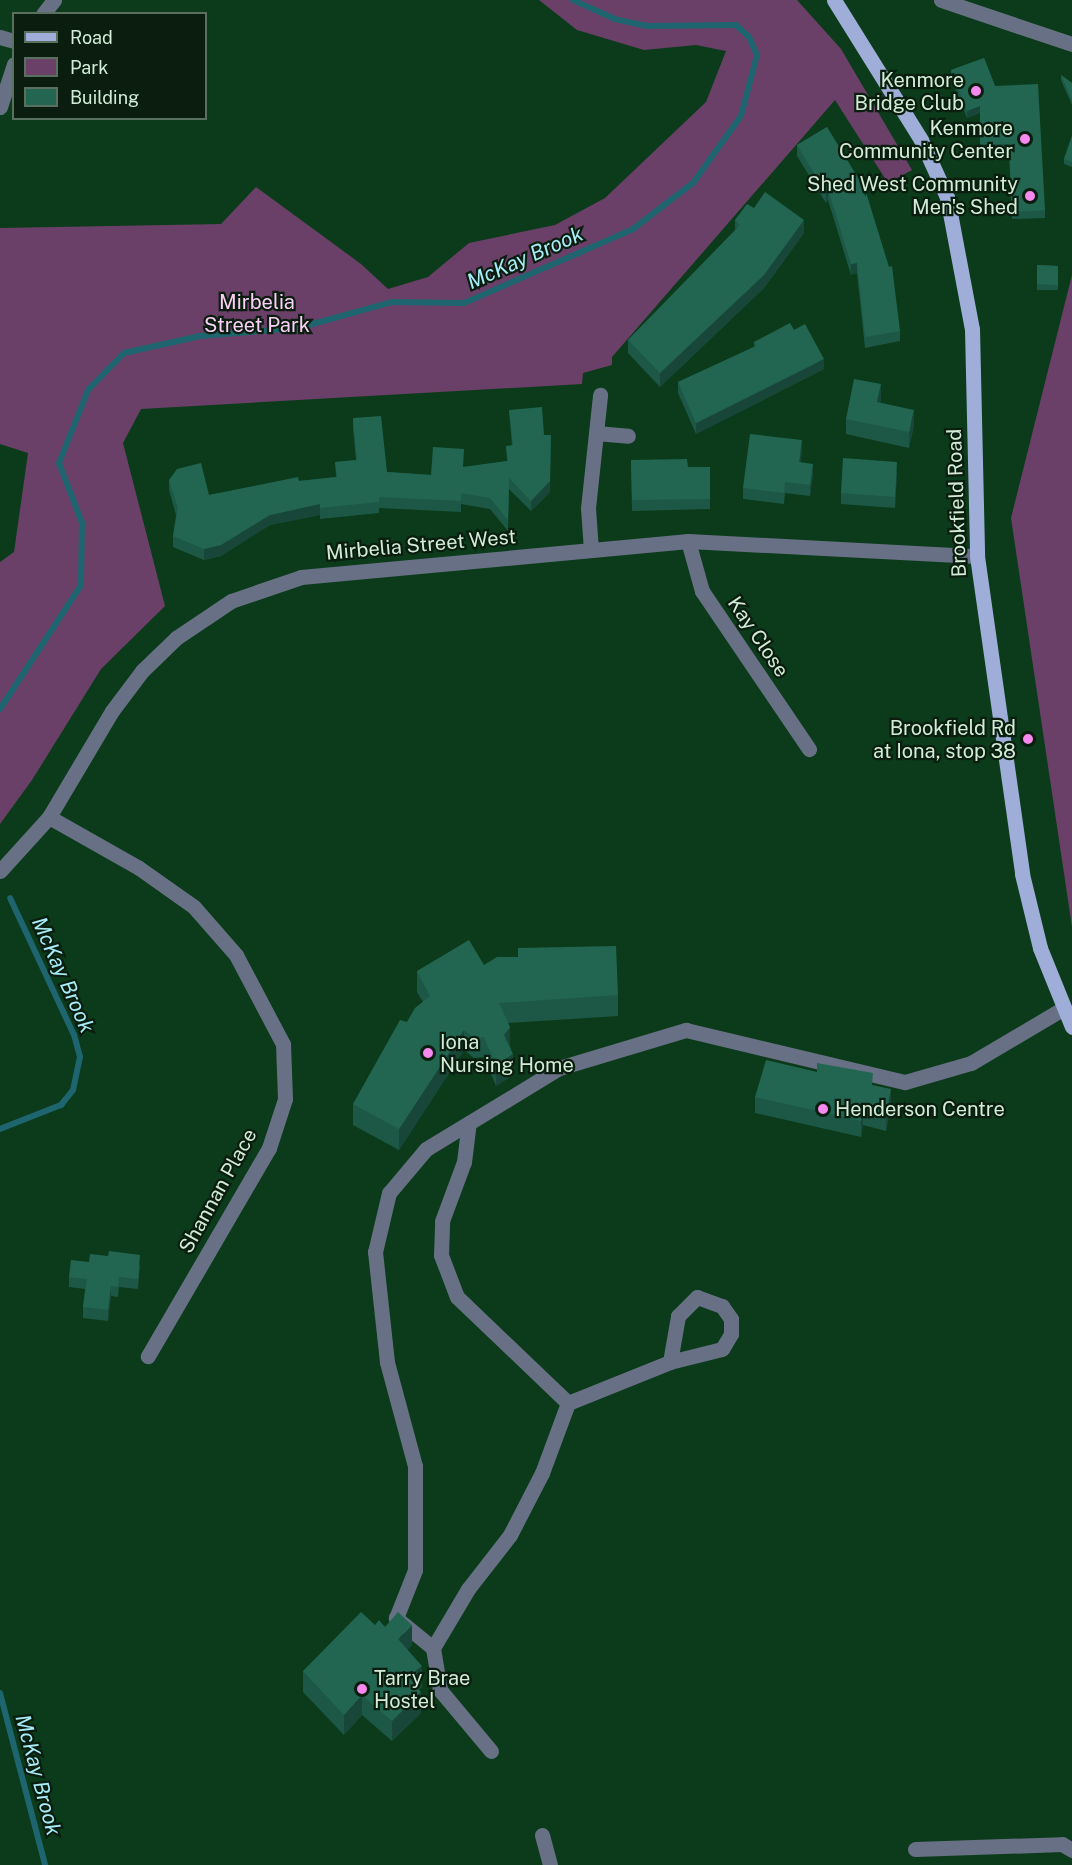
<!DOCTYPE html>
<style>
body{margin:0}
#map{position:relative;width:1072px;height:1865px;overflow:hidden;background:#0b3b1a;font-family:"Public Sans",sans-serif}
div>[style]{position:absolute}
.green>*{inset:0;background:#6b4068}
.stream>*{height:6px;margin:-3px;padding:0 3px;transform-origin:3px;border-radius:3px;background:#1e656f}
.minor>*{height:15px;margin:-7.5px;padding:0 7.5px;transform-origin:7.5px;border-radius:7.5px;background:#687085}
.major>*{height:15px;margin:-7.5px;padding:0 7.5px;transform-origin:7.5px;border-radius:7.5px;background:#9faed9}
.wall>*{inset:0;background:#1d5847}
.shaded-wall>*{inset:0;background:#184739}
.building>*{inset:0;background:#226652}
.dots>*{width:16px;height:16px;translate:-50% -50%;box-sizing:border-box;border:3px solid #0a1d0e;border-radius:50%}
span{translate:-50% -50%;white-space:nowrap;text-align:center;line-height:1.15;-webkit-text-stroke:4.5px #0a1d0e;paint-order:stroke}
.poi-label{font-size:20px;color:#d3ecd7}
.right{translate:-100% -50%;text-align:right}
.left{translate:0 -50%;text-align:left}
.park-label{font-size:20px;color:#fbd0f7}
.street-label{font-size:20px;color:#d3ecd7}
.water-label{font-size:21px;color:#a7ecf8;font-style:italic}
.legend{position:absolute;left:12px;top:12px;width:195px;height:108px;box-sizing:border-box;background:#0a1d0e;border:2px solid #5a705e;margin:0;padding:8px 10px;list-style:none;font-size:18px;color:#d3ecd7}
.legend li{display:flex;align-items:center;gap:12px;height:30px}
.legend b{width:30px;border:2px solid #5a705e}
</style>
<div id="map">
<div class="green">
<div style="clip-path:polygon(539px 0,797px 0,841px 49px,912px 170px,888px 183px,835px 100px,612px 357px,612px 365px,583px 373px,582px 384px,141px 409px,123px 443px,165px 606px,101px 669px,32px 780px,0 824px,0 562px,14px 552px,28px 453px,0 444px,0 228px,221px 224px,256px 187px,361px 264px,388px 289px,428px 277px,469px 243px,555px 225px,605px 198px,706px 102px,726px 51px,696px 45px,644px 50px,577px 30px)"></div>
<div style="clip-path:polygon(1072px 275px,1072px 927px,1011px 518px)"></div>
</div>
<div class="stream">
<div style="left:0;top:709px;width:148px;rotate:-56.8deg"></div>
<div style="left:81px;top:585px;width:62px;rotate:-89.1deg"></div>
<div style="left:82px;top:523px;width:64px;rotate:-111deg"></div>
<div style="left:59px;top:463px;width:79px;rotate:-68.3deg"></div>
<div style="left:88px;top:390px;width:52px;rotate:-45.8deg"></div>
<div style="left:124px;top:353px;width:78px;rotate:-12.6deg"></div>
<div style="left:200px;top:336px;width:98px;rotate:-4.7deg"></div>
<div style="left:298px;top:328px;width:98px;rotate:-15.5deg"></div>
<div style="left:392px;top:302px;width:72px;rotate:0.8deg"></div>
<div style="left:464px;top:303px;width:184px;rotate:-23.6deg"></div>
<div style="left:633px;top:229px;width:76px;rotate:-37.5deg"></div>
<div style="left:693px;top:183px;width:82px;rotate:-54.4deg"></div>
<div style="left:741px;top:116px;width:63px;rotate:-75.3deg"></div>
<div style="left:757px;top:55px;width:20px;rotate:-114deg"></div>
<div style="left:749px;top:37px;width:18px;rotate:-137deg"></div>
<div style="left:736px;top:25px;width:89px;rotate:179.4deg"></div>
<div style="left:647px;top:26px;width:33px;rotate:-168deg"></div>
<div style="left:615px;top:19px;width:46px;rotate:-155.7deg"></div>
<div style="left:0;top:1129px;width:66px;rotate:-21.5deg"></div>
<div style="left:61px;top:1105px;width:19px;rotate:-51deg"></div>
<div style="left:73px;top:1090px;width:34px;rotate:-78deg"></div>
<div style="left:80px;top:1057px;width:23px;rotate:-105deg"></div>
<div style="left:74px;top:1035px;width:151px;rotate:-115deg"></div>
<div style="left:0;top:1693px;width:178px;rotate:75.3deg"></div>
</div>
<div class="minor">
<div style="left:941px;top:0;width:138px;rotate:18.6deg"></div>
<div style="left:43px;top:14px;width:18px;rotate:-52deg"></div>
<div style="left:0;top:37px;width:15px;rotate:16deg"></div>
<div style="left:0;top:107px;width:45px;rotate:-72deg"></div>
<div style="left:596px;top:433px;width:32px;rotate:5deg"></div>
<div style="left:688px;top:541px;width:52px;rotate:74.4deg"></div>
<div style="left:702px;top:591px;width:191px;rotate:55.9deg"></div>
<div style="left:591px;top:550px;width:42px;rotate:-94.1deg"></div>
<div style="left:588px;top:508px;width:114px;rotate:-83.9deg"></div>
<div style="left:49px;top:817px;width:103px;rotate:29.5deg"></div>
<div style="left:139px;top:868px;width:67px;rotate:35.3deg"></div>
<div style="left:194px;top:907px;width:64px;rotate:48.8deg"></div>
<div style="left:236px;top:955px;width:101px;rotate:62.2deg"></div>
<div style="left:283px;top:1044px;width:55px;rotate:87.9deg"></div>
<div style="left:285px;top:1099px;width:52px;rotate:108.1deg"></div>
<div style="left:269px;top:1148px;width:241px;rotate:120.2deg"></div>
<div style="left:0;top:871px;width:73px;rotate:-47.8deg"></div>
<div style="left:49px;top:817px;width:123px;rotate:-59.3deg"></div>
<div style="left:112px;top:711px;width:50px;rotate:-53.1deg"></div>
<div style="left:142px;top:671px;width:47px;rotate:-44.1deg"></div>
<div style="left:176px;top:638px;width:66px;rotate:-33.9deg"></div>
<div style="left:231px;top:601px;width:74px;rotate:-18.9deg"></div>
<div style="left:301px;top:577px;width:389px;rotate:-5.3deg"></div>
<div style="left:688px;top:541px;width:289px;rotate:3deg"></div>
<div style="left:568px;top:1403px;width:110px;rotate:-21.9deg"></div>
<div style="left:670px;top:1362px;width:47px;rotate:-80.1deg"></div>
<div style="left:678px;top:1316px;width:27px;rotate:-45deg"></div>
<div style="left:697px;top:1297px;width:27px;rotate:20deg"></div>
<div style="left:722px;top:1306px;width:16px;rotate:55deg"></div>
<div style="left:731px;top:1319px;width:15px;rotate:90deg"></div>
<div style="left:731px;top:1334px;width:17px;rotate:121deg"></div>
<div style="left:722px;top:1349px;width:54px;rotate:166deg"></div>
<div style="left:433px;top:1648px;width:69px;rotate:-59.3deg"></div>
<div style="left:468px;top:1589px;width:68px;rotate:-52.1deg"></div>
<div style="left:510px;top:1535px;width:70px;rotate:-62.7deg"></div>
<div style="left:542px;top:1473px;width:75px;rotate:-69.6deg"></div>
<div style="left:568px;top:1403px;width:153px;rotate:-136.3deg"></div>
<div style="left:457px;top:1297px;width:45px;rotate:-110.9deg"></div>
<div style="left:441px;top:1255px;width:34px;rotate:-88deg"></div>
<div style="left:442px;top:1221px;width:63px;rotate:-69.6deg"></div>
<div style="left:464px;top:1162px;width:39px;rotate:-83deg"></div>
<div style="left:491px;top:1751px;width:80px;rotate:-129.9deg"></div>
<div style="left:440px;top:1690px;width:43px;rotate:-99.5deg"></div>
<div style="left:433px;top:1648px;width:48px;rotate:-141deg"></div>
<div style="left:396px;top:1618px;width:52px;rotate:-68.4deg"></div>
<div style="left:415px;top:1570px;width:104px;rotate:-90deg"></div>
<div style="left:415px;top:1466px;width:108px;rotate:-105.1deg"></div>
<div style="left:387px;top:1362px;width:111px;rotate:-96.2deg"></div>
<div style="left:375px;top:1252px;width:61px;rotate:-76.7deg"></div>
<div style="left:389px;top:1193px;width:57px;rotate:-49.9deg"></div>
<div style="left:426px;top:1149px;width:156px;rotate:-31.3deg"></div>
<div style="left:559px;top:1068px;width:133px;rotate:-16.7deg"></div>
<div style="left:686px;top:1030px;width:225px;rotate:13.4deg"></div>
<div style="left:905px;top:1082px;width:69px;rotate:-16.1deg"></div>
<div style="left:971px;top:1063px;width:108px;rotate:-30.6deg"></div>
<div style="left:542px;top:1835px;width:31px;rotate:75deg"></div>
<div style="left:915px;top:1849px;width:147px;rotate:-1.9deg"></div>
<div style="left:1062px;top:1844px;width:12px;rotate:31deg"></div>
</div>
<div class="major">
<div style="left:834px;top:0;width:165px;rotate:58.1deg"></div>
<div style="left:921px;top:140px;width:63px;rotate:65.5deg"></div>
<div style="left:947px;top:197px;width:134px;rotate:79.3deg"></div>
<div style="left:972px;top:329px;width:227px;rotate:88.7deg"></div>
<div style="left:977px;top:556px;width:321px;rotate:81.9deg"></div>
<div style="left:1022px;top:874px;width:76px;rotate:76.3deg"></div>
<div style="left:1040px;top:948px;width:85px;rotate:67.9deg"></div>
</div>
<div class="wall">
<div style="clip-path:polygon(984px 58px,1045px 210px,1045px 218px,1012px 219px,1009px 152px,980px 151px,980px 113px,967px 118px,951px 78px,951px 70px)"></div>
<div style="clip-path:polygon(1061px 75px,1072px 83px,1072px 105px,1061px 80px)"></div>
<div style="clip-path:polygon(827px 127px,900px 331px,900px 341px,865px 348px,857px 273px,851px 275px,828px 200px,826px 203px,797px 156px,797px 145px)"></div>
<div style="clip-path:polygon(1072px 136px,1072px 167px,1064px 164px,1064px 159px)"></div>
<div style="clip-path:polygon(754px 208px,804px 233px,764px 288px,660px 387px,628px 353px,628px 340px,735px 231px,735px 220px)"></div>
<div style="clip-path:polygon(1037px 265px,1058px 266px,1058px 290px,1037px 290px)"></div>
<div style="clip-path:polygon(794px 330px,824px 369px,696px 434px,678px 393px,678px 382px,754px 347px,754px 342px)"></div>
<div style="clip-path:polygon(881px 400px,880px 403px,914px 425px,909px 448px,846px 434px,846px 419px)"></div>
<div style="clip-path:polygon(509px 410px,550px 492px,531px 511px,509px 489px,508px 531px,490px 509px,461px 504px,461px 512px,379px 508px,379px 513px,320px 519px,320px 515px,270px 525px,221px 556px,204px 560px,173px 547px,173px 536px,176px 515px,169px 490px,169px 480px,209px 495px,299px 481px,336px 477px,335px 462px,356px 460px,353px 429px,353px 418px,387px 472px,431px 475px,463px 467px,507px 461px,506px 446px,512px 446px)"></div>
<div style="clip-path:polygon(802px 451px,800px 463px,813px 474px,810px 496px,785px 493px,784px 504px,743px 499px,743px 488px)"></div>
<div style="clip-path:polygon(631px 460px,688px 467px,710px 467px,710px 509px,632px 511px)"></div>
<div style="clip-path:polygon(897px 472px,895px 508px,841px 504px,841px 493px)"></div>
<div style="clip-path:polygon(484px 965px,618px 995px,618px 1016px,508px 1023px,513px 1075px,496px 1086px,484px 1057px,474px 1058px,464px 1050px,399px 1150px,353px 1125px,353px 1104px,407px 1022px,423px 1002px,417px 992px,417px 971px)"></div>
<div style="clip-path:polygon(873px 1085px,891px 1105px,886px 1131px,863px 1125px,861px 1137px,755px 1113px,755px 1097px)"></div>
<div style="clip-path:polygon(89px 1262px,140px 1265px,138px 1289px,119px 1287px,118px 1297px,111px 1296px,108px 1321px,83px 1318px,83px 1307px,85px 1289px,69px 1287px,69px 1277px)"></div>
<div style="clip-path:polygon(375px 1625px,385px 1627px,412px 1645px,407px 1650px,422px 1687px,419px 1689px,421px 1713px,392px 1741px,362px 1715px,344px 1735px,303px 1692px,303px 1671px)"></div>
</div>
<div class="shaded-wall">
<div style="clip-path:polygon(980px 106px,980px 113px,967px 118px,967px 111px)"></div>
<div style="clip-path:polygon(828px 189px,828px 200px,826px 203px,826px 193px)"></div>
<div style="clip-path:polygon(804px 220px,804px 233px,764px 288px,660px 387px,660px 373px)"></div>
<div style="clip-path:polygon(857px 263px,857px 273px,851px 275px,851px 264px)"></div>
<div style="clip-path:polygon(824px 359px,824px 369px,696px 434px,696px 423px)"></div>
<div style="clip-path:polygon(881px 384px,881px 400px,877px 418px,877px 402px)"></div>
<div style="clip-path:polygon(914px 410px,914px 425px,909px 448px,909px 432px)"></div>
<div style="clip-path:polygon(551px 435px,550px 492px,531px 511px,531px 501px)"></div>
<div style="clip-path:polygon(802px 440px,802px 451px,799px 473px,799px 462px)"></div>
<div style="clip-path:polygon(897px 462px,897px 472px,895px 508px,895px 497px)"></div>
<div style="clip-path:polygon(813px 464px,813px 474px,810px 496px,810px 485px)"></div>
<div style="clip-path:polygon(320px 504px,320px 515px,270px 525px,221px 556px,204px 560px,204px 549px,270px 515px)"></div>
<div style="clip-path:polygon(510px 1027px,510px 1048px,504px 1035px)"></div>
<div style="clip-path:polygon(464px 1030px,464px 1050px,399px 1150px,399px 1129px)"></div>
<div style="clip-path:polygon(513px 1054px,513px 1075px,496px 1086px,496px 1065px)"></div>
<div style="clip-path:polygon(891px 1089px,891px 1105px,886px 1131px,886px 1116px)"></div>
<div style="clip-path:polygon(863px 1109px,863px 1125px,861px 1137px,861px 1121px)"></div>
<div style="clip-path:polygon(111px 1286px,111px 1296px,108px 1321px,108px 1310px)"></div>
<div style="clip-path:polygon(412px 1625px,412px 1645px,398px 1660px,398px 1639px)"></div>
<div style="clip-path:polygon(422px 1666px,422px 1687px,408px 1698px,408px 1677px)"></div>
<div style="clip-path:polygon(421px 1692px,421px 1713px,392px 1741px,392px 1721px)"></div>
<div style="clip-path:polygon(362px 1695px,362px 1715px,344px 1735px,344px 1715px)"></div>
</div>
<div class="building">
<div style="clip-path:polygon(984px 58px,995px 86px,1038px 84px,1045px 210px,1012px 212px,1009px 144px,980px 144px,980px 106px,967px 111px,951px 70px)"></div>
<div style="clip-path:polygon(1061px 75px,1072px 83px,1072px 100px)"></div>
<div style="clip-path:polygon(827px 127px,865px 189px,889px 267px,892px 266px,900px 331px,865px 337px,857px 263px,851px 264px,828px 189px,826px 193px,797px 145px)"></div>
<div style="clip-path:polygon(1072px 136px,1072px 162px,1064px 159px)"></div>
<div style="clip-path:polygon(765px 192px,804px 220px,764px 275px,660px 373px,628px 340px,740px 225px,735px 220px,747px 204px,754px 208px)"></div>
<div style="clip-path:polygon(1037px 265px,1058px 266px,1058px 285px,1037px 284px)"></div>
<div style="clip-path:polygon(790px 323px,794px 330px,805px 324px,824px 359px,696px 423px,678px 382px,756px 346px,754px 342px)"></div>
<div style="clip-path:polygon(854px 379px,881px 384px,877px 402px,914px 410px,909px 432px,846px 419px)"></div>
<div style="clip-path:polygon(542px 407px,544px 435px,551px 435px,550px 481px,531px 501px,509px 478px,508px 520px,490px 498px,461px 493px,461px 501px,379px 497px,379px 502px,320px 508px,320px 504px,270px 515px,221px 545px,204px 549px,173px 536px,178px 508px,169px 480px,177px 469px,201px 463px,209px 495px,298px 477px,299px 481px,337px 477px,335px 462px,357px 460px,353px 418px,381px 416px,387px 472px,431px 475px,433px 447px,464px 449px,463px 467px,508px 461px,506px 446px,513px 445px,509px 410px)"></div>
<div style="clip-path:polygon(750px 434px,802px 440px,799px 462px,813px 464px,810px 485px,785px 482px,784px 493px,743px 488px)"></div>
<div style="clip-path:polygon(843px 458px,897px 462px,895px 497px,841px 493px)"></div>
<div style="clip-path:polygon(687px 459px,688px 467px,710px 467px,710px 499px,632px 500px,631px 460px)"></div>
<div style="clip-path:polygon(469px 940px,484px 965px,497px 957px,518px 957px,518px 948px,616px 946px,618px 995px,499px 1003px,510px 1027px,504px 1035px,513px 1054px,496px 1065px,484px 1037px,474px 1038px,464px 1030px,399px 1129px,353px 1104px,400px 1020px,407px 1022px,415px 1008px,430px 996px,417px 971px)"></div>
<div style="clip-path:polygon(766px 1060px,817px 1072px,817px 1063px,873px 1073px,872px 1085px,891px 1089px,886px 1116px,863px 1109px,861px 1121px,755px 1097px)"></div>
<div style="clip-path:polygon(109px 1251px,140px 1255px,138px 1279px,119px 1277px,118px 1287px,111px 1286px,108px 1310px,83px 1307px,87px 1279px,69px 1277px,71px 1260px,89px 1262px,90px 1254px,108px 1256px)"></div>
<div style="clip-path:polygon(361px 1612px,375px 1625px,379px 1620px,385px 1627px,398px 1612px,412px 1625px,398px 1639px,422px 1666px,408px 1677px,421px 1692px,392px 1721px,362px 1695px,344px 1715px,303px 1671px)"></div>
</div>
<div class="dots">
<div style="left:976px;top:91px;background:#f589ee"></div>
<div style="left:1025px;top:139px;background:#f589ee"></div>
<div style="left:1030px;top:196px;background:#f589ee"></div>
<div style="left:1028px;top:739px;background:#f589ee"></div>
<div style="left:428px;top:1053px;background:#f589ee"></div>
<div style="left:823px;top:1109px;background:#f589ee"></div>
<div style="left:362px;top:1689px;background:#f589ee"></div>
</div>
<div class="poi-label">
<span class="right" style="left:964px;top:92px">Kenmore<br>Bridge Club</span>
<span class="right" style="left:1013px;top:140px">Kenmore<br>Community Center</span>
<span class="right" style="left:1018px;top:196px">Shed West Community<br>Men's Shed</span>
<span class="right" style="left:1016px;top:740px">Brookfield Rd<br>at Iona, stop 38</span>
<span class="left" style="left:440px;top:1054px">Iona<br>Nursing Home</span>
<span class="left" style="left:835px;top:1109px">Henderson Centre</span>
<span class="left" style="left:374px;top:1690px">Tarry Brae<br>Hostel</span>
</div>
<div class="park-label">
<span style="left:257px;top:314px">Mirbelia<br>Street Park</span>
</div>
<div class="street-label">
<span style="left:957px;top:503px;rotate:-92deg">Brookfield Road</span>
<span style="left:421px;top:545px;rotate:-5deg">Mirbelia Street West</span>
<span style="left:758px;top:637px;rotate:56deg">Kay Close</span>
<span style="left:218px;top:1191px;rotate:-61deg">Shannan Place</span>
</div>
<div class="water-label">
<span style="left:525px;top:258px;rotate:-24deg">McKay Brook</span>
<span style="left:63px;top:975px;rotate:66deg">McKay Brook</span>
<span style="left:38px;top:1775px;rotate:75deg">McKay Brook</span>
</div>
<ul class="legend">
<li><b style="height:8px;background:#9faed9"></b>Road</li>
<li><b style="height:16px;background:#6b4068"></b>Park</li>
<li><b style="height:16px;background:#226652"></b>Building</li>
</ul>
</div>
